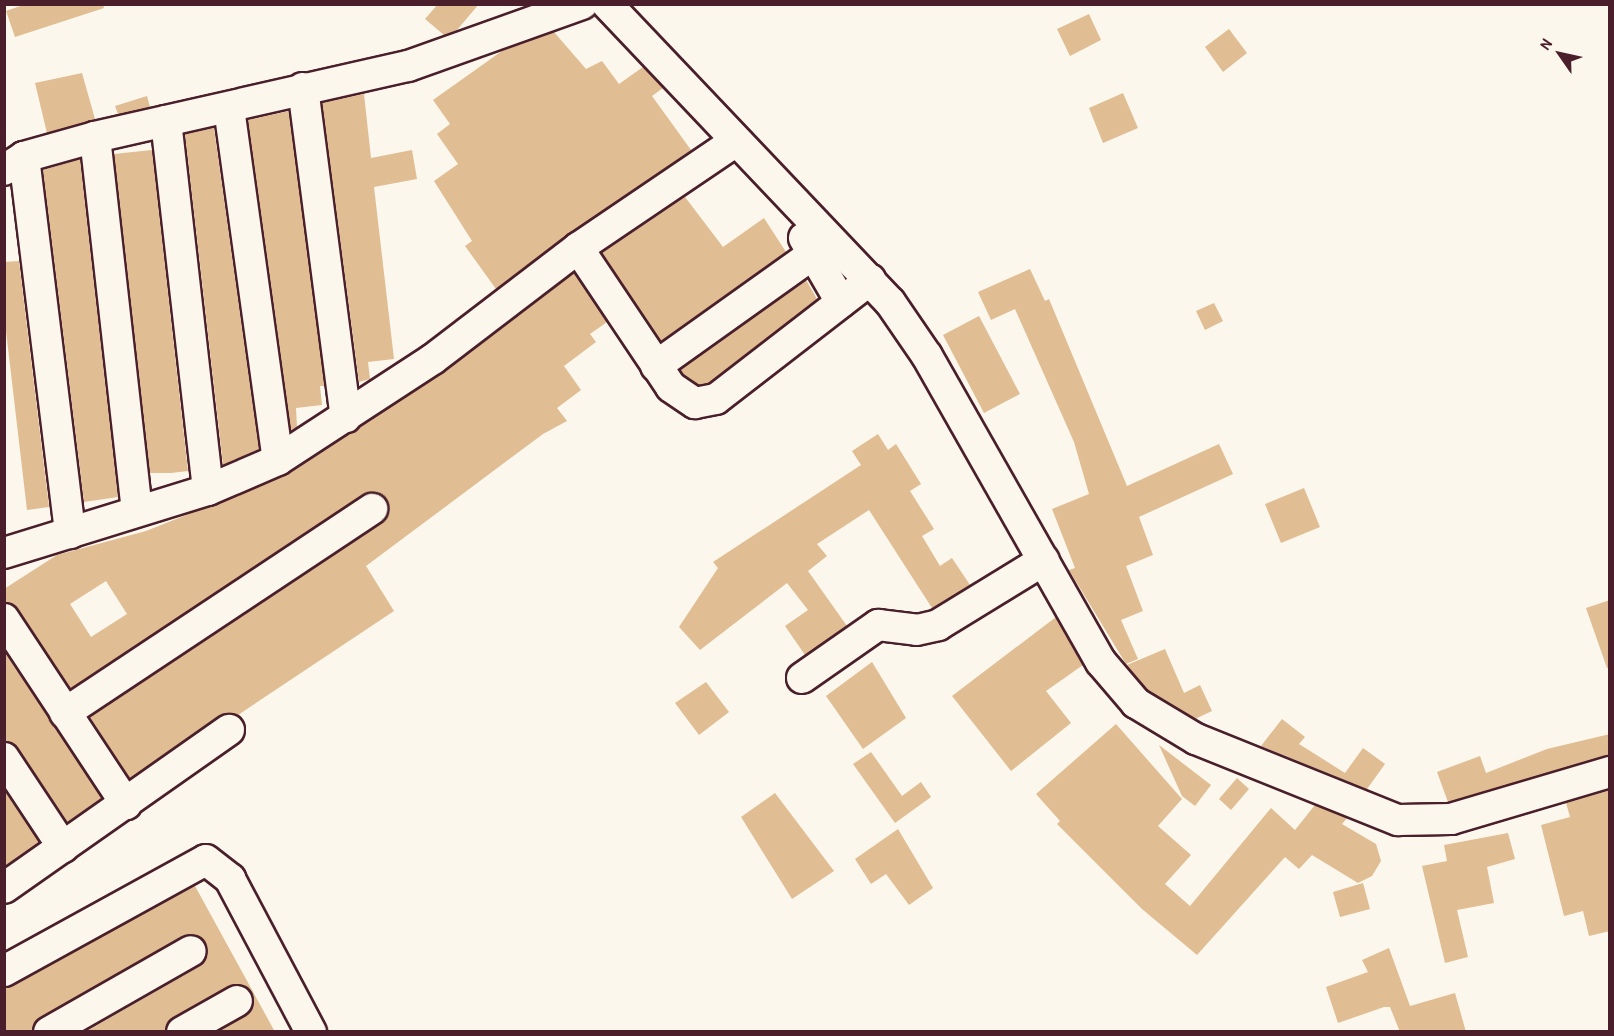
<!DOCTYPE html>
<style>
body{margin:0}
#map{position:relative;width:1614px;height:1036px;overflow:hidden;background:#fbf7ec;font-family:"Patrick Hand",sans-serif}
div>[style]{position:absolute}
.building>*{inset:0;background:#e0bd92}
.roads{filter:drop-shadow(2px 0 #4a1f2b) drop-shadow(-2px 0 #4a1f2b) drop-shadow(0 2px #4a1f2b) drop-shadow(0 -2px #4a1f2b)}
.minor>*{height:30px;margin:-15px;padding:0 15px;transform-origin:15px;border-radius:15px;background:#fbf7ec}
span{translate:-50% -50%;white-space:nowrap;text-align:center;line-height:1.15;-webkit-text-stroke:6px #fbf7ec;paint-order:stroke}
.frame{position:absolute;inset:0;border:6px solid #4a1f2b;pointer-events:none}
.north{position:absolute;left:1530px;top:24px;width:60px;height:60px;-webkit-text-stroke:4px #fbf7ec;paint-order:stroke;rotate:304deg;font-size:16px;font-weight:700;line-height:24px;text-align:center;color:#4a1f2b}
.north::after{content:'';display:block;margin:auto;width:21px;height:27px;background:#4a1f2b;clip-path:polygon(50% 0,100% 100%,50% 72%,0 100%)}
</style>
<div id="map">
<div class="building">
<div style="clip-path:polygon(26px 4px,103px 4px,104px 8px,15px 37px,6px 11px)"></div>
<div style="clip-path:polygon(438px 4px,479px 4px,457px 30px,444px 35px,425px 19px)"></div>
<div style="clip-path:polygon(1089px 14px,1101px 40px,1070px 56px,1057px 29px)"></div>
<div style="clip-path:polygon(1229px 29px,1247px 53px,1223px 72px,1205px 47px)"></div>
<div style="clip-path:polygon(554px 32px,586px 69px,602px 61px,619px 84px,643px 67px,663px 88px,652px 96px,691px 150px,496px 289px,465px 246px,472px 241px,434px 181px,458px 164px,437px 134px,450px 124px,433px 100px,502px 51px)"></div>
<div style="clip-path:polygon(82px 73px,95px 119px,47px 133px,35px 83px)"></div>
<div style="clip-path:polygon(1123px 93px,1138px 128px,1103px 143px,1089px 108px)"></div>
<div style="clip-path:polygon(364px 94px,371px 158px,412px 150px,417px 179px,374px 187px,394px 359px,368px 362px,370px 379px,359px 382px,322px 103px)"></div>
<div style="clip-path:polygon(147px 96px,150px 107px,118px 114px,115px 106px)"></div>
<div style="clip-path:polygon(289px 111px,325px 386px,320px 386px,322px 405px,296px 408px,297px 427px,291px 430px,248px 120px)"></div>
<div style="clip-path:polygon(214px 128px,259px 449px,223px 465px,185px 134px)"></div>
<div style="clip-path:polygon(152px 150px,188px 471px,171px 473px,150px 473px,114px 154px)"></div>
<div style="clip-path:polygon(80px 159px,118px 497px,84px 502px,43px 170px)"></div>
<div style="clip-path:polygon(685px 197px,723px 247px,764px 218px,786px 252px,661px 341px,602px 253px)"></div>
<div style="clip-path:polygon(19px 261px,49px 507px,27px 510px,4px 314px,4px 262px)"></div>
<div style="clip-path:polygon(1030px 269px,1045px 301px,1049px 299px,1127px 486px,1219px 444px,1233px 474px,1139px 517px,1153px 555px,1126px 566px,1143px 611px,1121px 620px,1138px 659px,1126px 664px,1069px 570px,1075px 568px,1052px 509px,1089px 494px,1074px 442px,1015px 309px,991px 320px,978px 292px)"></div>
<div style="clip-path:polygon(evenodd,574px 273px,607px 322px,590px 334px,596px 342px,564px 366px,581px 390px,557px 408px,567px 421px,543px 434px,366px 566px,394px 611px,238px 715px,219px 716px,130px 779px,90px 717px,382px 523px,388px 516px,387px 500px,379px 493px,362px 495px,71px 689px,18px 610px,4px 602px,4px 589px,57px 555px,146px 531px,287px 475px,442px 373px,574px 273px,106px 581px,127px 614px,91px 637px,70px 604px,106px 581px)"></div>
<div style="clip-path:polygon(806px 280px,817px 299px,709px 383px,699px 385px,683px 375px,680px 370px)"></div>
<div style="clip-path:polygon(1214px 303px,1223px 321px,1205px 330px,1196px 311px)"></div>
<div style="clip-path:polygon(979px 316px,1020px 394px,984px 413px,943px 335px)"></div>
<div style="clip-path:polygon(878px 434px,888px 450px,896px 444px,921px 484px,910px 491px,934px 529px,922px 536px,940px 566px,952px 558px,970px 585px,932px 608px,869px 510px,817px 544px,827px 556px,808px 571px,847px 626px,805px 655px,785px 626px,808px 610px,787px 583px,700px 650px,679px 627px,718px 568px,713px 562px,861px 465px,852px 451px)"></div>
<div style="clip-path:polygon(1304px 488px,1320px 527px,1281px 543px,1265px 504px)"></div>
<div style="clip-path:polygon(1610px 600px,1610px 667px,1607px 668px,1586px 608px)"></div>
<div style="clip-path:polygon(1056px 617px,1083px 665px,1046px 691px,1071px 723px,1011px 771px,952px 696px)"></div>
<div style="clip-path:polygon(1165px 649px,1184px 693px,1200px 685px,1212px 711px,1195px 719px,1147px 690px,1127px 665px)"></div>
<div style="clip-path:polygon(4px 651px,102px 798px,67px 822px,18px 748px,4px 741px)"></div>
<div style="clip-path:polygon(872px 662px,906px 718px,863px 749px,826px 696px)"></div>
<div style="clip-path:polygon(706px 682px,729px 712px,699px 735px,675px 703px)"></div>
<div style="clip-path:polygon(1282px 719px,1305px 737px,1299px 744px,1345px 773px,1363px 748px,1385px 764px,1367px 789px,1261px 746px)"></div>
<div style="clip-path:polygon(1116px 724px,1182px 799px,1158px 826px,1191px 855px,1165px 884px,1190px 906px,1271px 808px,1295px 830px,1315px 805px,1347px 818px,1342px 824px,1376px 844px,1381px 861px,1372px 876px,1358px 883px,1312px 855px,1299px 869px,1285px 857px,1197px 955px,1142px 909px,1057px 824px,1060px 821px,1036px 794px)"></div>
<div style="clip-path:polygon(1610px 734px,1610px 755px,1448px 802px,1437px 772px,1480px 756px,1486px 773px,1547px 749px)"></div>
<div style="clip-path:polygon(1159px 745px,1211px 785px,1195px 806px,1182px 796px)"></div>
<div style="clip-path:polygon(871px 752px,902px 796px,921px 782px,931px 797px,895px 823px,853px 764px)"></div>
<div style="clip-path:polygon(1237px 778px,1249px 789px,1231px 810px,1219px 799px)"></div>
<div style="clip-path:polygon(4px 790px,39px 842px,4px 867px)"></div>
<div style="clip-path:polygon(1610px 790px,1610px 931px,1589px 936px,1583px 911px,1564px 916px,1541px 825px,1570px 817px,1566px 803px)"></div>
<div style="clip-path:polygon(775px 793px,834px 871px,792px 899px,741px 817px)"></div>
<div style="clip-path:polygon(898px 829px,933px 888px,909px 905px,886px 874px,871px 884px,855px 859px)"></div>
<div style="clip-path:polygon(1508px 833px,1515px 859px,1487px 867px,1494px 903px,1457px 910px,1468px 957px,1445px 963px,1422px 866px,1447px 861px,1444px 845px)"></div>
<div style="clip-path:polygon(1363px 883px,1370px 909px,1340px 917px,1333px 892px)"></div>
<div style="clip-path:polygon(195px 886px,275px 1032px,218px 1032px,252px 1009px,252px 992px,237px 984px,174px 1017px,165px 1032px,85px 1032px,200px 966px,206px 943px,192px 934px,40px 1017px,32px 1032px,4px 1032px,4px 988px)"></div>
<div style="clip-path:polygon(1389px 948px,1410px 1006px,1455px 993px,1466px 1032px,1400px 1032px,1390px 1007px,1384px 1007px,1338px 1023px,1326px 987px,1368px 972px,1362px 960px)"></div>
</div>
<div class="roads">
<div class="minor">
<div style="left:607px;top:4px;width:411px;rotate:46.5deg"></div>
<div style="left:890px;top:302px;width:65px;rotate:55.6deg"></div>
<div style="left:927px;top:356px;width:352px;rotate:60.4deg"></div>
<div style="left:1101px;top:662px;width:54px;rotate:49.5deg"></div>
<div style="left:1136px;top:703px;width:70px;rotate:31deg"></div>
<div style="left:1196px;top:739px;width:218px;rotate:21.9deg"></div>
<div style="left:1398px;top:820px;width:53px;rotate:-1.1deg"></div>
<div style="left:1451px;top:819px;width:166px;rotate:-16.5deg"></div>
<div style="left:303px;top:88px;width:332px;rotate:82.6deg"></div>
<div style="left:229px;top:108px;width:355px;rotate:82.1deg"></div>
<div style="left:166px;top:121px;width:371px;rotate:83.5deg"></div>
<div style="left:95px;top:137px;width:375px;rotate:83.6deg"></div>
<div style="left:736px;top:141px;width:191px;rotate:145.9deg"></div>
<div style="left:578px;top:248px;width:167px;rotate:56.2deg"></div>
<div style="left:671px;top:387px;width:29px;rotate:34deg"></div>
<div style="left:695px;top:403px;width:21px;rotate:-11deg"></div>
<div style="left:716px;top:399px;width:195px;rotate:-37.7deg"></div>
<div style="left:24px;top:157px;width:379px;rotate:83deg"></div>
<div style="left:4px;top:170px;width:24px;rotate:-33deg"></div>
<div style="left:24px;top:157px;width:74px;rotate:-15.7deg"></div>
<div style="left:95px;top:137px;width:321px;rotate:-12.8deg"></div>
<div style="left:408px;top:66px;width:185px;rotate:-19.6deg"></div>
<div style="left:804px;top:238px;width:74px;rotate:60deg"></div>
<div style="left:656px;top:366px;width:189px;rotate:-35.5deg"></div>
<div style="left:4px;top:553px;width:214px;rotate:-17.2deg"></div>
<div style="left:208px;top:490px;width:76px;rotate:-23.2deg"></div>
<div style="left:278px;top:460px;width:185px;rotate:-33.1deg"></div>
<div style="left:433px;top:359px;width:183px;rotate:-37.4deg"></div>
<div style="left:4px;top:619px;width:222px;rotate:56.6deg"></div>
<div style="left:802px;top:678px;width:93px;rotate:-34.9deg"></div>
<div style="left:878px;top:625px;width:39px;rotate:7deg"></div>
<div style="left:917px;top:630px;width:22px;rotate:-13deg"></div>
<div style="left:938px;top:625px;width:124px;rotate:-31.5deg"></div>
<div style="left:65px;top:713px;width:369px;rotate:-33.6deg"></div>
<div style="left:4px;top:758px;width:107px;rotate:56.5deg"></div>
<div style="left:4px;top:888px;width:275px;rotate:-35.1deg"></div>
<div style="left:4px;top:971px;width:230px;rotate:-28.8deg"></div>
<div style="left:206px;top:860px;width:31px;rotate:38deg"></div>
<div style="left:230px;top:879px;width:173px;rotate:62.1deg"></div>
<div style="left:49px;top:1032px;width:163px;rotate:-29.7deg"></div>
<div style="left:182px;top:1032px;width:63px;rotate:-29.4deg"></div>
</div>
</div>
<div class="frame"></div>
<div class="north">N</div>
</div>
